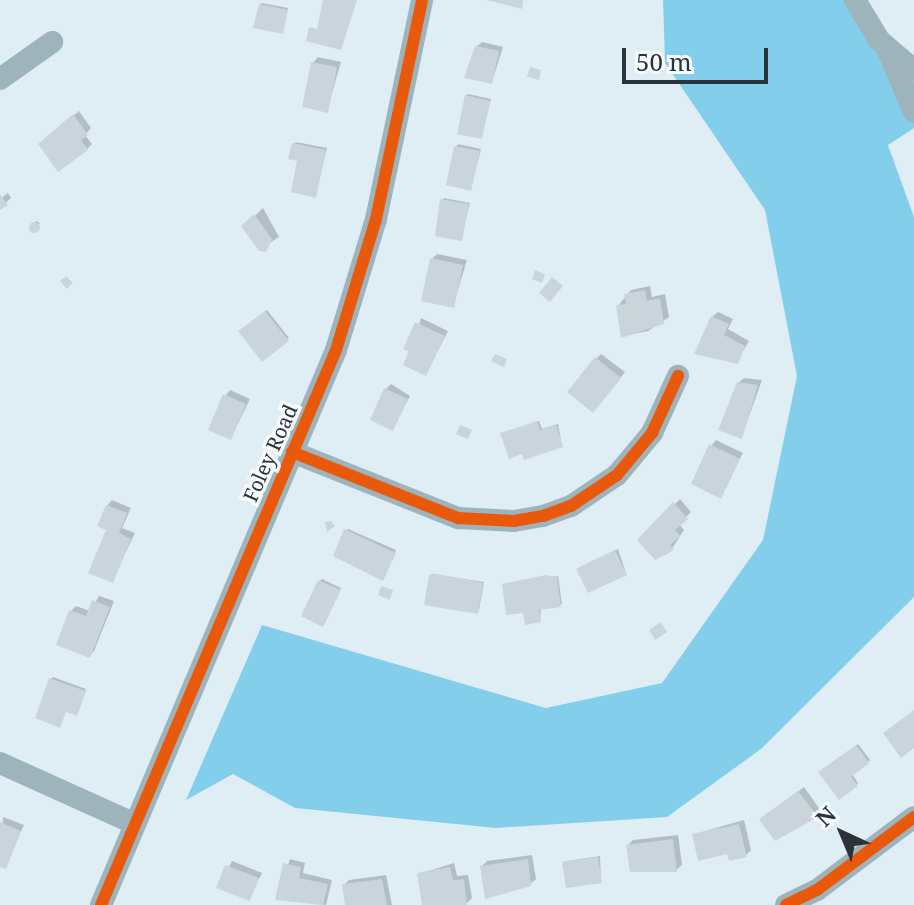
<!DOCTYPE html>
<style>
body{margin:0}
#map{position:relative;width:914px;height:905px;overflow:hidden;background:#dfeef4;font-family:"Noto Serif",serif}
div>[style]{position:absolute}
.forest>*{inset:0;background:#83cfeb}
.shadow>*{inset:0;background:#0003}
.building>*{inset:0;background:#c9d5da}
.round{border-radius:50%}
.minor>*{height:22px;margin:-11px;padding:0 11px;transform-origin:11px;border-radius:11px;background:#9eb4bd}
.cycleway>*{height:12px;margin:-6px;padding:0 6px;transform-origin:6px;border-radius:6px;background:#e8590c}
span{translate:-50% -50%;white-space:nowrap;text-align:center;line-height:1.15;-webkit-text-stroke:7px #f5fafd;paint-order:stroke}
.street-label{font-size:20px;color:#293338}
.north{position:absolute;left:802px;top:793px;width:80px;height:80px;-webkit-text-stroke:6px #f5fafd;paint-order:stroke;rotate:316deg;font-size:22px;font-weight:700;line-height:32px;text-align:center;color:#293338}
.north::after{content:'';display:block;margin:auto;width:28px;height:36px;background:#293338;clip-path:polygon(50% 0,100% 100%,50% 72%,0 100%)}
.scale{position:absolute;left:622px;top:48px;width:146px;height:36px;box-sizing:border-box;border:4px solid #293338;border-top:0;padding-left:10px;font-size:24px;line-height:28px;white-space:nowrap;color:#293338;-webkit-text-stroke:6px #f5fafd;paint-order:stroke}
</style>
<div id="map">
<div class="forest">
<div style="clip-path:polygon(663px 0,855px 0,914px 70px,914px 128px,888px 145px,914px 217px,914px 597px,761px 749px,667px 817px,496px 828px,295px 808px,233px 774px,186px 800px,262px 625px,546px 708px,662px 683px,763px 540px,797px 376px,765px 210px,665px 63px)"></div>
</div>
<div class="shadow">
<div style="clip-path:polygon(262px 3px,288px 8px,282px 32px,260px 5px)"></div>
<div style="clip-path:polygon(482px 42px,503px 47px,492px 82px,476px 47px)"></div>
<div style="clip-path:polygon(318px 57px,341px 62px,327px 110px,313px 63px)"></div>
<div style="clip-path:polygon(468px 94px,491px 99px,481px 137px,466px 96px)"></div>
<div style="clip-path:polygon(79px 111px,91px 128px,85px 135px,92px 144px,87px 149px,45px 139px)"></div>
<div style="clip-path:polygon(296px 142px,327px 148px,315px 196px,294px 144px)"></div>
<div style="clip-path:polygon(458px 144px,481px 149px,471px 188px,456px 147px)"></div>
<div style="clip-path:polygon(8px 193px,11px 198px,0 208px,0 199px)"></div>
<div style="clip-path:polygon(444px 198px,470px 203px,461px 239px,442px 200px)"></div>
<div style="clip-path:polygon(263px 208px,279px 237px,260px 249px,244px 227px)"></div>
<div style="clip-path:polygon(36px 221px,40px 223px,34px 230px,31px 228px)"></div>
<div style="clip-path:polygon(437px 254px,467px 260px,453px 306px,432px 259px)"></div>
<div style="clip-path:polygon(650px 286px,652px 297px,665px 294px,669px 317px,648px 331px,623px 336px,618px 306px,631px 290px)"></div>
<div style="clip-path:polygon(267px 310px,289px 338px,263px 359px,241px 332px)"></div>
<div style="clip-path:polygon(718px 312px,733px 319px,728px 329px,749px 341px,737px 361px,712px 317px)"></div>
<div style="clip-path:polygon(421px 318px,448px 331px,426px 374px,412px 350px)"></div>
<div style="clip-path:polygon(601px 354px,625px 372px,598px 406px,596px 359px)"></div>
<div style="clip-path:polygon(744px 378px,762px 380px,742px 436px,738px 383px)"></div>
<div style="clip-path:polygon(391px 384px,410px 396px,393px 429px,386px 389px)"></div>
<div style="clip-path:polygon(230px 390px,250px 399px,231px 438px,225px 396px)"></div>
<div style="clip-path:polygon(539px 421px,542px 429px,558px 424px,562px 446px,503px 433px)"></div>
<div style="clip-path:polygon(716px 440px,743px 453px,720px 496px,711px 446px)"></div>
<div style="clip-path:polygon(680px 499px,691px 512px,679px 524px,684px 530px,671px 550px,666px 555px,640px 540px)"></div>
<div style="clip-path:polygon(112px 500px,131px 508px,122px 528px,135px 533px,112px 581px,107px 506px)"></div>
<div style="clip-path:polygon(348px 529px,396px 550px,385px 576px,346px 531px)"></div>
<div style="clip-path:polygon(618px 549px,626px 573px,580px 567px)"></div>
<div style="clip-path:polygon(432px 574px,484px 582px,479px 610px,430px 576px)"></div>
<div style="clip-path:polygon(558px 576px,562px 604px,541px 608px,540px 620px,504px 585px)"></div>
<div style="clip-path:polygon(322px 579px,341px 588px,325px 622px,320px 581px)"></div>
<div style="clip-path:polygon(99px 596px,114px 601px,94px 651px,89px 656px,58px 644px,71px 611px,76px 606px,90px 611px)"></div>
<div style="clip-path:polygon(53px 677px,86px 689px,78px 712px,51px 679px)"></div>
<div style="clip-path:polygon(858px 744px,870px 760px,852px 774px,858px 783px,839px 798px,821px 772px)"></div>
<div style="clip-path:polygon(804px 787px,821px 811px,816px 816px,767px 815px)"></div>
<div style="clip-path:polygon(3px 817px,24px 825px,5px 867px,0 865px)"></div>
<div style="clip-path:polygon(744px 820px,751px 850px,746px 855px,695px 834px)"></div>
<div style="clip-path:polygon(678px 835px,682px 865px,676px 870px,628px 845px,633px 840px)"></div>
<div style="clip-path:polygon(532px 855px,536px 879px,530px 884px,486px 896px,482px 866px,487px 861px)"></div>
<div style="clip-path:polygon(600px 856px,601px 881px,565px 863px,567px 861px)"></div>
<div style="clip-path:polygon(290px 859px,305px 863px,303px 873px,332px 880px,326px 905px,277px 899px)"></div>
<div style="clip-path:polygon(232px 861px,262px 873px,249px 898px,219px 887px)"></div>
<div style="clip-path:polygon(454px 863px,457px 876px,468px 875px,472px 898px,467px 903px,424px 905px,419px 874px)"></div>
<div style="clip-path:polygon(386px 875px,392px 905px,347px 905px,344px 885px,349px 880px)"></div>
</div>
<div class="building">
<div style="clip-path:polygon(323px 0,357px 0,341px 50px,306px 41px,309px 27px,317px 29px)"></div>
<div style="clip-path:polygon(486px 0,523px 0,522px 9px)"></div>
<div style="clip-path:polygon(259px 4px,288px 10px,283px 34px,253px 28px)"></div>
<div style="clip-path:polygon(475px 46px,499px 51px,492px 84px,464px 78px)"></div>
<div style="clip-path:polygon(311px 62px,337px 67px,328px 113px,302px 107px)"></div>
<div style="clip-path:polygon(530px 67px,541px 70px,539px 80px,527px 77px)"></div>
<div style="clip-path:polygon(465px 95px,490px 101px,482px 139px,457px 134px)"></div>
<div style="clip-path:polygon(73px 114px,88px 135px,81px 140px,88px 150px,58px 172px,38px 144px)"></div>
<div style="clip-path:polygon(292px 143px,326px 150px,316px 198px,291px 192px,297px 161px,288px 159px)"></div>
<div style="clip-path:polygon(454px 146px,480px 151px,471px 191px,446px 185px)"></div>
<div style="clip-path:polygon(0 194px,8px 205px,0 210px)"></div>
<div style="clip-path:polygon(440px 199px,469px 204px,462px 241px,435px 236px)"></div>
<div style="clip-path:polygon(254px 214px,272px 239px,266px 252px,259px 251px,241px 226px)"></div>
<div class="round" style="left:28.5px;top:221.5px;width:11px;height:11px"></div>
<div style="clip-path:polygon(430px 258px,463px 265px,454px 308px,421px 301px)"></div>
<div style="clip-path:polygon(535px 270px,545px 274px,542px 283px,532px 279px)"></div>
<div style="clip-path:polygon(66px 276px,73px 283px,67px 289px,60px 281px)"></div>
<div style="clip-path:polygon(552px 277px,563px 286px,550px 302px,539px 293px)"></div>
<div style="clip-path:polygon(645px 290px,647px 301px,660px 298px,664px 324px,621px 338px,616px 305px,626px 304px,624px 294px)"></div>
<div style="clip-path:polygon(265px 311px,289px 341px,262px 362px,238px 331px)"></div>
<div style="clip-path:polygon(711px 316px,729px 324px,724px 335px,745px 346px,738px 364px,694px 354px)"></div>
<div style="clip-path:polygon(415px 322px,445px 336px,426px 376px,403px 365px,409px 351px,403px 349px)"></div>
<div style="clip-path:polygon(495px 354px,507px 359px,504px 367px,491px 361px)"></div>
<div style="clip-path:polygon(595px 357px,621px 378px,593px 413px,567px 392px)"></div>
<div style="clip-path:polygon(737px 382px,758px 385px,742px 439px,718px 430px)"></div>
<div style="clip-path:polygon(384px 388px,408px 399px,393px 431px,370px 420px)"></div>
<div style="clip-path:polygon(223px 394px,246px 404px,231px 440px,208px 430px)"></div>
<div style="clip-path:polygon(537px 421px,540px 430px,556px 425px,563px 447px,524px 460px,522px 454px,509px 459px,500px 433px)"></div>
<div style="clip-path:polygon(460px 425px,472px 430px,468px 439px,456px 434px)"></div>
<div style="clip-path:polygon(709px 444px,740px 459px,721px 499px,691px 484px)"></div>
<div style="clip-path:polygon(673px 502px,688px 519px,675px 530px,680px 536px,670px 545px,674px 550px,655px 560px,637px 540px)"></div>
<div style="clip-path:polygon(106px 505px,127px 513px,119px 533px,131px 539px,113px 583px,88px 573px,106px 530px,97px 526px)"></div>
<div style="clip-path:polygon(331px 521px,335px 526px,327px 532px,325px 522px)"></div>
<div style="clip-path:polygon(344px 529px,396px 553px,383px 581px,333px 556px)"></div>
<div style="clip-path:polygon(615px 550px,627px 575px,588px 593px,576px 569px)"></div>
<div style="clip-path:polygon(438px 574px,483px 583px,478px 614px,424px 605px,429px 575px)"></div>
<div style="clip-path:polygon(546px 575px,557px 577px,561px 607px,539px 610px,541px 622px,525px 625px,523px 613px,506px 615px,502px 584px)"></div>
<div style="clip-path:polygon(318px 580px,341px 590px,323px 627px,301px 616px)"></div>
<div style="clip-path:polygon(381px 586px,393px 590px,390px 600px,378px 595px)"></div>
<div style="clip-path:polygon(92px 600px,110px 607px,90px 658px,56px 645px,69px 610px,86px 616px)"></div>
<div style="clip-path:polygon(661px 622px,667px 632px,655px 640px,649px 630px)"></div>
<div style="clip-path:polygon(49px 678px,86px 691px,77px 716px,66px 712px,60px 728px,35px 718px)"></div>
<div style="clip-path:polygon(914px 710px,914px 748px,901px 758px,883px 733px)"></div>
<div style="clip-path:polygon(856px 745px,869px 763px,851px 777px,858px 786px,839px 800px,818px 772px)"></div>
<div style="clip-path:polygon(798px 791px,818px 817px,775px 841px,759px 819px)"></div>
<div style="clip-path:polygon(0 822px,21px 831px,6px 869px,0 867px)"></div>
<div style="clip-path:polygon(739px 824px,747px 857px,729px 861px,727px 854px,698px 861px,692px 834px)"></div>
<div style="clip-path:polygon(673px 839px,677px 872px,630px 872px,626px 845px)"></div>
<div style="clip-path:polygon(598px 857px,602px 883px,566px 888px,562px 862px)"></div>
<div style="clip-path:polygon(528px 859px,531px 886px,485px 899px,480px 866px)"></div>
<div style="clip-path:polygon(283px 863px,301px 867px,299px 878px,328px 884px,323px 905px,275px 900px)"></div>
<div style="clip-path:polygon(225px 865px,259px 878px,250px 901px,216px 888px)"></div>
<div style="clip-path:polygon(450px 867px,453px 880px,464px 879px,467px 905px,422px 905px,417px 873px)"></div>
<div style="clip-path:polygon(382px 879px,387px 905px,345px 905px,342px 884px)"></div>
</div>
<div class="minor">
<div style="left:855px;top:0;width:47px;rotate:59deg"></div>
<div style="left:879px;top:40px;width:46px;rotate:40.6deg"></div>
<div style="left:888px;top:51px;width:66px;rotate:66.9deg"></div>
<div style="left:0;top:79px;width:64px;rotate:-35.4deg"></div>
<div style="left:292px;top:452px;width:179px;rotate:21.7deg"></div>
<div style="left:458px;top:518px;width:56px;rotate:3.1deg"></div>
<div style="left:514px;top:521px;width:29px;rotate:-10deg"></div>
<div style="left:543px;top:516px;width:30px;rotate:-20deg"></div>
<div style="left:571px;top:506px;width:55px;rotate:-34deg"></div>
<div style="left:617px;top:475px;width:55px;rotate:-50.2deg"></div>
<div style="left:652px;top:433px;width:63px;rotate:-65.5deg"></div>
<div style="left:0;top:763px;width:146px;rotate:24.3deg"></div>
<div style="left:101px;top:905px;width:603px;rotate:-67.05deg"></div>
<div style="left:336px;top:350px;width:137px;rotate:-73deg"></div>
<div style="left:376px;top:219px;width:224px;rotate:-78.1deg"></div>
<div style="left:786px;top:905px;width:34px;rotate:-26deg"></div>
<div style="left:817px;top:890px;width:121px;rotate:-37deg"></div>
</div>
<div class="cycleway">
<div style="left:292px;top:452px;width:179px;rotate:21.7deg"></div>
<div style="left:458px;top:518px;width:56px;rotate:3.1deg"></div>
<div style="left:514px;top:521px;width:29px;rotate:-10deg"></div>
<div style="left:543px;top:516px;width:30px;rotate:-20deg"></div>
<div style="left:571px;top:506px;width:55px;rotate:-34deg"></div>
<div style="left:617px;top:475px;width:55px;rotate:-50.2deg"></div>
<div style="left:652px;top:433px;width:63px;rotate:-65.5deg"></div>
<div style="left:101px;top:905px;width:603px;rotate:-67.05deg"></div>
<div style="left:336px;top:350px;width:137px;rotate:-73deg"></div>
<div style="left:376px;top:219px;width:224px;rotate:-78.1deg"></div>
<div style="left:786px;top:905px;width:34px;rotate:-26deg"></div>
<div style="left:817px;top:890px;width:121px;rotate:-37deg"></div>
</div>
<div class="street-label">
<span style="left:270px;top:453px;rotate:-66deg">Foley Road</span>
</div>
<div class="north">N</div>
<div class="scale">50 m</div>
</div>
